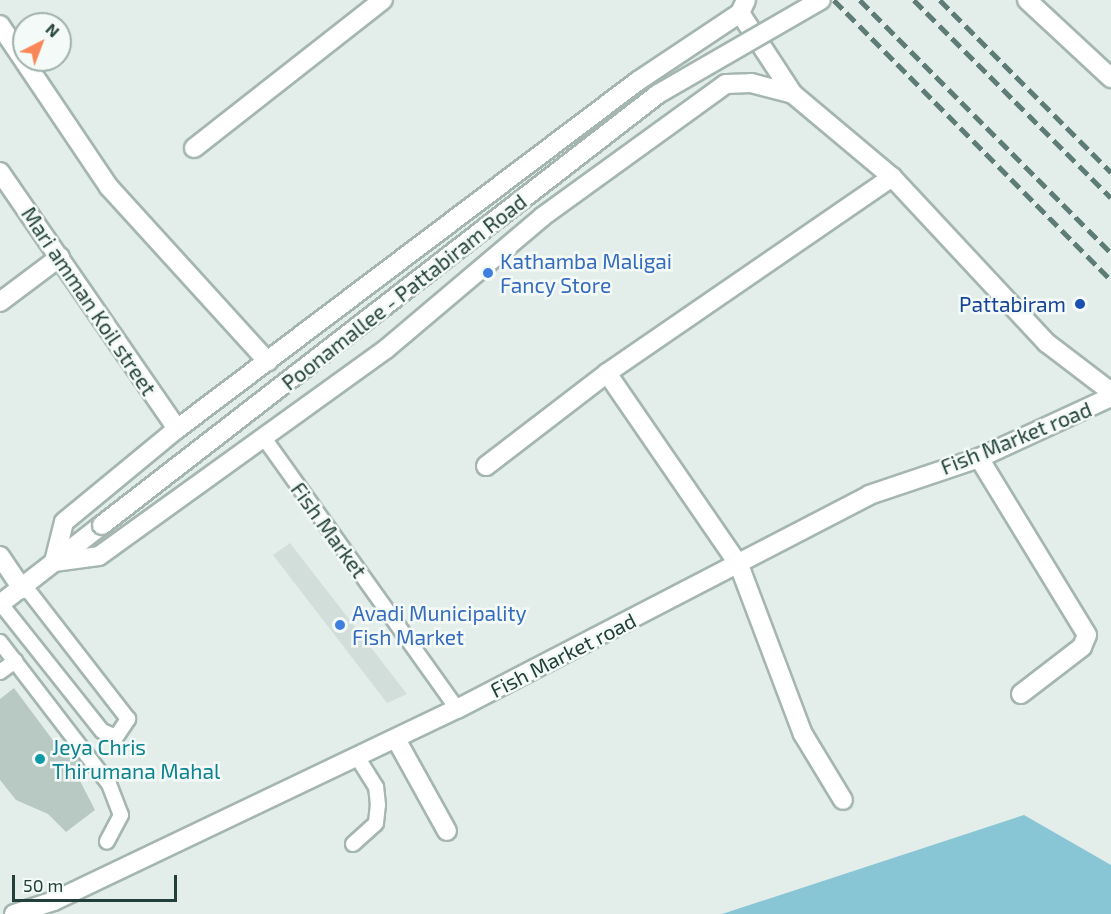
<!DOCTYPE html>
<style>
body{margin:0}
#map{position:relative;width:1111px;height:914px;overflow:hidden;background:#e3eeea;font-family:"Exo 2",sans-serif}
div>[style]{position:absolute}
.built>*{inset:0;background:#d1ded9}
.water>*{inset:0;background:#89c6d5}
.building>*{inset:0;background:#b8c9c3}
.roads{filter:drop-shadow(2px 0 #a5b6b1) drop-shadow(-2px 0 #a5b6b1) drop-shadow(0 2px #a5b6b1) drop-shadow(0 -2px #a5b6b1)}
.service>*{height:14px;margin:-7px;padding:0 7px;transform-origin:7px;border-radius:7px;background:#fff}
.minor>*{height:18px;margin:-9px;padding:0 9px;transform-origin:9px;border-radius:9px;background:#fff}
.tertiary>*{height:18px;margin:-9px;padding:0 9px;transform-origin:9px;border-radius:9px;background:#fff}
.rail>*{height:4.5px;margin-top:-2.25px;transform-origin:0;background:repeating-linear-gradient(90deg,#5c7c75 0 12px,transparent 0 18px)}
.bridges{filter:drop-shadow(2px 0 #a5b6b1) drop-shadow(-2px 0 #a5b6b1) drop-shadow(0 2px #a5b6b1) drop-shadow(0 -2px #a5b6b1)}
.tertiary-bridge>*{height:18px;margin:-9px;padding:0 9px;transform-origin:9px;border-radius:9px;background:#fff}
.dots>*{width:16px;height:16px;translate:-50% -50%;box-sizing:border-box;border:3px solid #f4faf7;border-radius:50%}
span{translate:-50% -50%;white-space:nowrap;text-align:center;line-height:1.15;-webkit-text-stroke:5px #f4faf7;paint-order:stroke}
.shop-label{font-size:21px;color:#366cbe}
.left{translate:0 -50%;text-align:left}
.street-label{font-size:21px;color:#224039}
.transit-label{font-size:21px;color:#164399}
.right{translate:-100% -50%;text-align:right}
.culture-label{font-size:21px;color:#0d838f}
.north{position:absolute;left:12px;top:12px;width:60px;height:60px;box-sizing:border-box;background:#f4faf7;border:2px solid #a0b0ab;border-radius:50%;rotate:42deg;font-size:16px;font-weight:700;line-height:24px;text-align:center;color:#224039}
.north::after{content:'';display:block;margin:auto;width:21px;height:27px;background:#f88657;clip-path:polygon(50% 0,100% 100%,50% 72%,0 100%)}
.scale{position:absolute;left:12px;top:875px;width:165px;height:27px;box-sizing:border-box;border:3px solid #224039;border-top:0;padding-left:8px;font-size:18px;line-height:21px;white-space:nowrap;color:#224039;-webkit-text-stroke:4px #f4faf7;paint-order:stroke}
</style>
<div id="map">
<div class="built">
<div style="clip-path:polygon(290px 543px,407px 694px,387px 703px,273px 555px)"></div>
</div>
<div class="water">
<div style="clip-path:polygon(1024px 815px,1111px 865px,1111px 914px,722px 914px)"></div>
</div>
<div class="building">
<div style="clip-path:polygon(14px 688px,61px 751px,67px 744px,86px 768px,78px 777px,95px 810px,66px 832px,48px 814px,16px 800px,0 780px,0 699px)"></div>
</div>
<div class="roads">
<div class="service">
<div style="left:264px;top:438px;width:333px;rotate:54.5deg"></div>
<div style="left:1px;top:604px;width:162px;rotate:51.5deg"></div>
<div style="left:102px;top:731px;width:15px;rotate:23deg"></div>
<div style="left:116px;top:737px;width:22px;rotate:-56deg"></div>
<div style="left:128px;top:719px;width:168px;rotate:-127.8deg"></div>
<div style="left:0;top:642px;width:179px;rotate:52.5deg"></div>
<div style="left:109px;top:784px;width:33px;rotate:69deg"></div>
<div style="left:121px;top:815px;width:30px;rotate:118deg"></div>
<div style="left:0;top:672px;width:19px;rotate:-36deg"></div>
<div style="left:353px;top:844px;width:31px;rotate:-42deg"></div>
<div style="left:376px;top:823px;width:18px;rotate:-84deg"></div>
<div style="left:378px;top:805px;width:18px;rotate:-96deg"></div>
<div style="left:376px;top:787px;width:36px;rotate:-122deg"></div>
</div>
<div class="minor">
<div style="left:1027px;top:0;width:115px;rotate:42.9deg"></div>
<div style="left:740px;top:13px;width:14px;rotate:-65deg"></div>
<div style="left:0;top:25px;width:195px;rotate:56.1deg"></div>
<div style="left:109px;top:187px;width:236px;rotate:47.7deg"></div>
<div style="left:194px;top:148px;width:240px;rotate:-38.1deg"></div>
<div style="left:0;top:172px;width:312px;rotate:55.4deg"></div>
<div style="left:0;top:302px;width:75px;rotate:-36.9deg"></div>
<div style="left:607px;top:373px;width:233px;rotate:55.5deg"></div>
<div style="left:739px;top:565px;width:181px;rotate:69.3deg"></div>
<div style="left:803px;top:734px;width:77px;rotate:58.8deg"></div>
<div style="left:979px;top:458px;width:207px;rotate:58.6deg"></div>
<div style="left:1087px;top:635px;width:13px;rotate:113deg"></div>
<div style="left:1082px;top:647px;width:77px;rotate:142.4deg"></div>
<div style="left:486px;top:466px;width:153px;rotate:-37.5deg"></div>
<div style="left:607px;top:373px;width:346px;rotate:-34.5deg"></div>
<div style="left:0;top:556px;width:40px;rotate:56deg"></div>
<div style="left:396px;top:739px;width:105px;rotate:61deg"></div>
</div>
<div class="tertiary">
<div style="left:54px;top:562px;width:45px;rotate:-7.6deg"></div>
<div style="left:99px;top:556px;width:354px;rotate:-35.8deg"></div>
<div style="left:386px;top:349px;width:204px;rotate:-40.2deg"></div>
<div style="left:542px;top:217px;width:227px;rotate:-35.9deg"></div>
<div style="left:726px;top:84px;width:25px;rotate:-2deg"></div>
<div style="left:751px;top:83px;width:43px;rotate:14.7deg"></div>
<div style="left:793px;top:94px;width:129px;rotate:40deg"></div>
<div style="left:892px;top:177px;width:227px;rotate:47deg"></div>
<div style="left:1047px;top:343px;width:81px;rotate:37.4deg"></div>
<div style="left:54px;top:562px;width:41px;rotate:-76deg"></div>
<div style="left:64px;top:522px;width:146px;rotate:-39.5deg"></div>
<div style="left:177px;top:429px;width:578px;rotate:-37.05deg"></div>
<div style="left:638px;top:81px;width:123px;rotate:-33.7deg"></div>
<div style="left:740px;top:13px;width:97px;rotate:56.8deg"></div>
<div style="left:0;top:604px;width:129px;rotate:-37.8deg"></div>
<div style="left:14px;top:914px;width:42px;rotate:-18deg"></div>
<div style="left:54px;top:901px;width:446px;rotate:-25.5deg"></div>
<div style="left:457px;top:709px;width:464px;rotate:-27.4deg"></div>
<div style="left:869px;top:495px;width:116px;rotate:-18.6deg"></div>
<div style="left:979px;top:458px;width:145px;rotate:-24.8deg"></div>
</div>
</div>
<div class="rail">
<div style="left:834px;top:0;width:394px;rotate:45.3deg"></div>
<div style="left:860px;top:0;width:356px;rotate:45.2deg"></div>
<div style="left:914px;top:0;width:279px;rotate:45.1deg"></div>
<div style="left:940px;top:0;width:243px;rotate:45.2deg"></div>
</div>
<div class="bridges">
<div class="tertiary-bridge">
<div style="left:102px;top:525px;width:703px;rotate:-37.78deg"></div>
<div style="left:658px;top:94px;width:188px;rotate:-30deg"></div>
</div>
</div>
<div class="dots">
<div style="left:488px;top:273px;background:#3f7fe0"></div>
<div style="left:1080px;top:304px;background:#1a4fb4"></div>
<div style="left:340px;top:625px;background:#3f7fe0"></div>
<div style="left:40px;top:759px;background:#0f9aa8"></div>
</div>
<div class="shop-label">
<span class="left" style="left:500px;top:273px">Kathamba Maligai<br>Fancy Store</span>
<span class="left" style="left:352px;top:625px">Avadi Municipality<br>Fish Market</span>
</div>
<div class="street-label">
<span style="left:404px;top:292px;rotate:-38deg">Poonamallee - Pattabiram Road</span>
<span style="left:89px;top:301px;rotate:56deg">Mari amman Koil street</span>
<span style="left:1016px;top:438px;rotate:-22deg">Fish Market road</span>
<span style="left:329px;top:530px;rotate:54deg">Fish Market</span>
<span style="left:563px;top:655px;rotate:-27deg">Fish Market road</span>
</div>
<div class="transit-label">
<span class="right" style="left:1066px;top:304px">Pattabiram</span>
</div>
<div class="culture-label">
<span class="left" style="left:52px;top:759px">Jeya Chris<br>Thirumana Mahal</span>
</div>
<div class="north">N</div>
<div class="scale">50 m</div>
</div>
